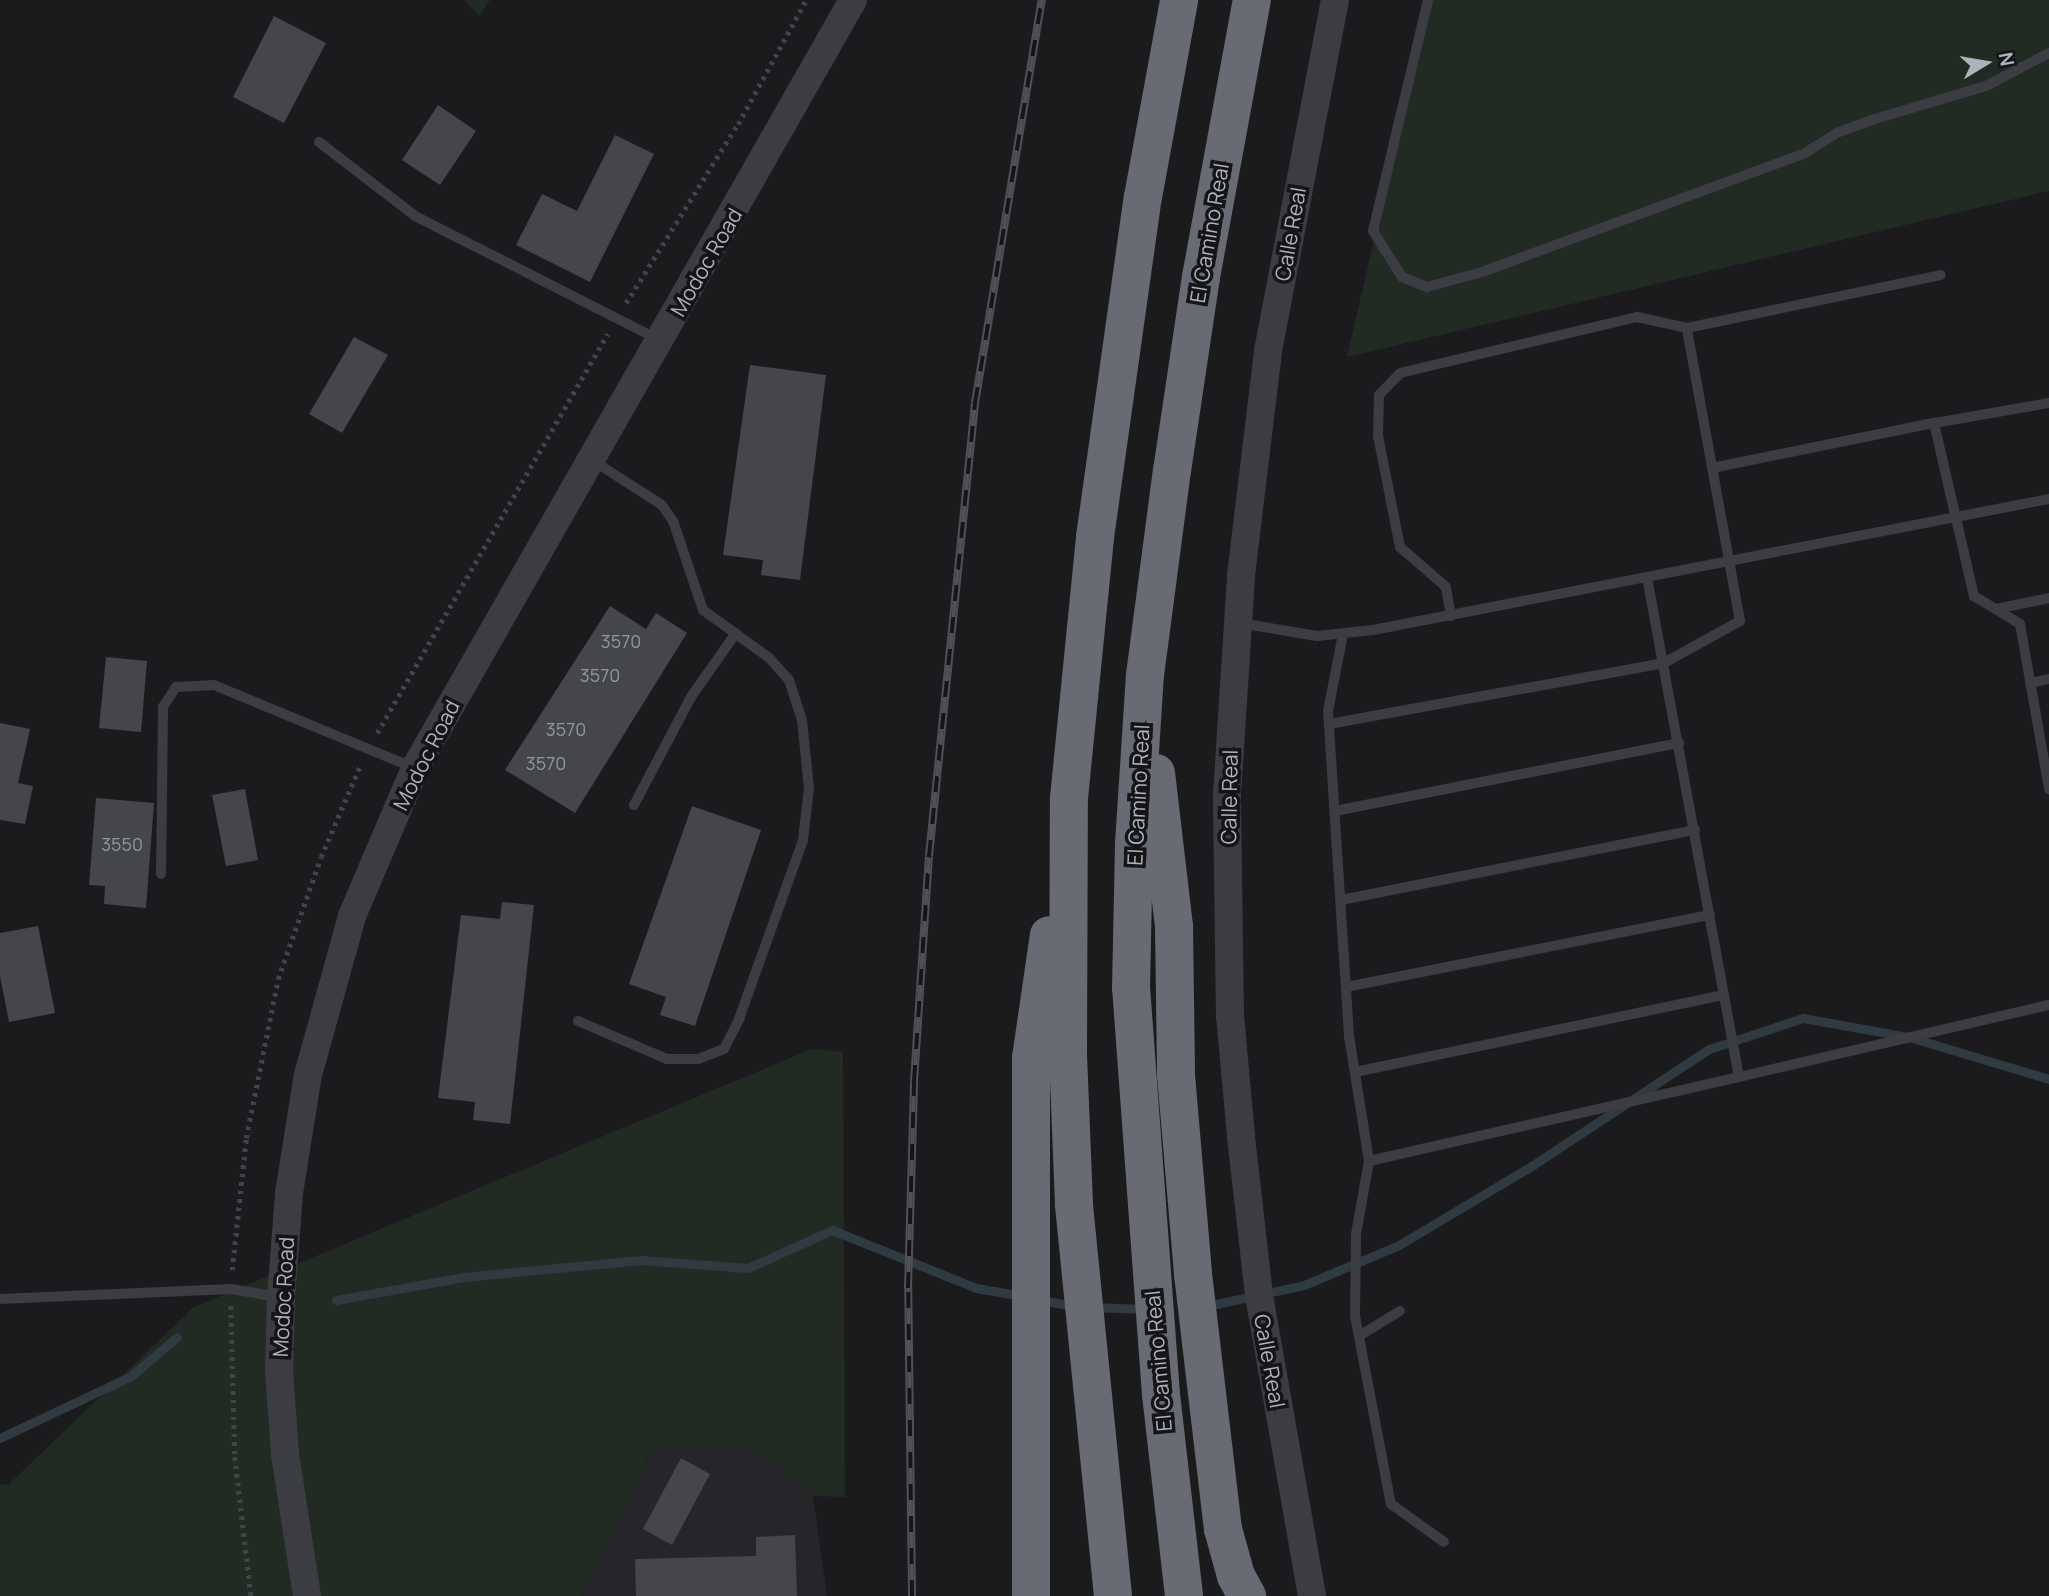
<!DOCTYPE html>
<style>
body{margin:0}
#map{position:relative;width:2049px;height:1596px;overflow:hidden;background:#1b1b1d;font-family:Manrope,sans-serif}
div>[style]{position:absolute}
.built>*{inset:0;background:#26262a}
.green>*{inset:0;background:#222b23}
.stream>*{height:9px;margin:-4.5px;padding:0 4.5px;transform-origin:4.5px;border-radius:4.5px;background:#303a41}
.building>*{inset:0;background:#45464a}
.path>*{height:4.5px;margin-top:-2.25px;transform-origin:0;background:repeating-linear-gradient(90deg,#414449 0 3.5px,transparent 0 8.5px)}
.service>*{height:10px;margin:-5px;padding:0 5px;transform-origin:5px;border-radius:5px;background:#3b3d42}
.tertiary>*{height:28px;margin:-14px;padding:0 14px;transform-origin:14px;border-radius:14px;background:#3b3d42}
.motorway>*{height:38px;margin:-19px;padding:0 19px;transform-origin:19px;border-radius:19px;background:#686b73}
.rail>*{height:8px;margin-top:-4px;transform-origin:0;background:repeating-linear-gradient(90deg,#151518 0 16px,#4f5157 0 32px);box-sizing:border-box;border-block:2px solid #4f5157}
span{translate:-50% -50%;white-space:nowrap;text-align:center;line-height:1.15;-webkit-text-stroke:7px #151518;paint-order:stroke}
.number-label{font-size:18px;color:#9397a0}
.number-label span{-webkit-text-stroke-width:0}
.street-label{font-size:21px;color:#adb2bc}
.north{position:absolute;left:1951px;top:28px;width:70px;height:70px;-webkit-text-stroke:5px #151518;paint-order:stroke;rotate:79deg;font-size:19px;font-weight:700;line-height:28px;text-align:center;color:#adb2bc}
.north::after{content:'';display:block;margin:auto;width:24px;height:32px;background:#adb2bc;clip-path:polygon(50% 0,100% 100%,50% 72%,0 100%)}
</style>
<div id="map">
<div class="built">
<div style="clip-path:polygon(741px 1449px,774px 1464px,813px 1496px,827px 1596px,582px 1596px,650px 1451px)"></div>
</div>
<div class="green">
<div style="clip-path:polygon(464px 0,490px 0,479px 16px)"></div>
<div style="clip-path:polygon(1429px 0,2049px 0,2049px 191px,1347px 357px)"></div>
<div style="clip-path:polygon(812px 1049px,843px 1052px,845px 1497px,813px 1496px,774px 1464px,741px 1449px,650px 1451px,582px 1596px,0 1596px,0 1484px,8px 1485px,194px 1307px)"></div>
</div>
<div class="stream">
<div style="left:336px;top:1300px;width:130px;rotate:-10.2deg"></div>
<div style="left:464px;top:1277px;width:178px;rotate:-5.5deg"></div>
<div style="left:641px;top:1260px;width:107px;rotate:4.3deg"></div>
<div style="left:748px;top:1268px;width:92px;rotate:-24.3deg"></div>
<div style="left:832px;top:1230px;width:155px;rotate:21.9deg"></div>
<div style="left:976px;top:1288px;width:48px;rotate:9.7deg"></div>
<div style="left:1040px;top:1300px;width:36px;rotate:10deg"></div>
<div style="left:1207px;top:1306px;width:99px;rotate:-12.2deg"></div>
<div style="left:1304px;top:1285px;width:103px;rotate:-22.8deg"></div>
<div style="left:1399px;top:1245px;width:156px;rotate:-30.8deg"></div>
<div style="left:1533px;top:1165px;width:211px;rotate:-33.4deg"></div>
<div style="left:1709px;top:1049px;width:99px;rotate:-18.3deg"></div>
<div style="left:1803px;top:1018px;width:108px;rotate:10.2deg"></div>
<div style="left:1909px;top:1037px;width:146px;rotate:16.7deg"></div>
<div style="left:1092px;top:1307px;width:52px;rotate:2.2deg"></div>
<div style="left:0;top:1438px;width:145px;rotate:-25.3deg"></div>
<div style="left:131px;top:1376px;width:60px;rotate:-40.3deg"></div>
</div>
<div class="building">
<div style="clip-path:polygon(274px 16px,326px 43px,284px 123px,233px 97px)"></div>
<div style="clip-path:polygon(438px 105px,476px 131px,440px 185px,402px 160px)"></div>
<div style="clip-path:polygon(615px 135px,654px 154px,590px 282px,516px 245px,542px 194px,577px 211px)"></div>
<div style="clip-path:polygon(354px 337px,388px 355px,342px 433px,309px 414px)"></div>
<div style="clip-path:polygon(750px 365px,826px 375px,800px 580px,761px 575px,763px 560px,723px 555px)"></div>
<div style="clip-path:polygon(610px 606px,646px 629px,656px 613px,687px 633px,575px 813px,505px 770px)"></div>
<div style="clip-path:polygon(106px 657px,147px 661px,141px 732px,99px 728px)"></div>
<div style="clip-path:polygon(0 723px,30px 729px,18px 783px,33px 786px,25px 824px,0 820px)"></div>
<div style="clip-path:polygon(245px 789px,258px 860px,226px 866px,212px 795px)"></div>
<div style="clip-path:polygon(96px 798px,154px 803px,146px 908px,104px 904px,105px 886px,89px 885px)"></div>
<div style="clip-path:polygon(692px 806px,761px 830px,695px 1026px,660px 1015px,666px 997px,629px 984px)"></div>
<div style="clip-path:polygon(502px 902px,534px 905px,510px 1124px,473px 1120px,475px 1102px,438px 1098px,461px 915px,500px 919px)"></div>
<div style="clip-path:polygon(38px 926px,55px 1013px,9px 1022px,0 976px,0 933px)"></div>
<div style="clip-path:polygon(681px 1458px,710px 1474px,672px 1545px,643px 1529px)"></div>
<div style="clip-path:polygon(795px 1535px,797px 1596px,636px 1596px,635px 1559px,756px 1556px,756px 1537px)"></div>
</div>
<div class="path">
<div style="left:626px;top:303px;width:211px;rotate:-58deg"></div>
<div style="left:738px;top:124px;width:141px;rotate:-61.3deg"></div>
<div style="left:377px;top:733px;width:461px;rotate:-60deg"></div>
<div style="left:232px;top:1270px;width:133px;rotate:-83.9deg"></div>
<div style="left:246px;top:1138px;width:162px;rotate:-78.6deg"></div>
<div style="left:278px;top:979px;width:129px;rotate:-70.6deg"></div>
<div style="left:321px;top:857px;width:99px;rotate:-66.8deg"></div>
<div style="left:231px;top:1306px;width:151px;rotate:88.5deg"></div>
<div style="left:235px;top:1457px;width:140px;rotate:83.4deg"></div>
</div>
<div class="service">
<div style="left:1428px;top:0;width:237px;rotate:103.4deg"></div>
<div style="left:1373px;top:231px;width:54px;rotate:57.8deg"></div>
<div style="left:1402px;top:277px;width:27px;rotate:22deg"></div>
<div style="left:1427px;top:287px;width:57px;rotate:-15.3deg"></div>
<div style="left:1482px;top:272px;width:344px;rotate:-20.2deg"></div>
<div style="left:1805px;top:153px;width:40px;rotate:-32deg"></div>
<div style="left:1839px;top:132px;width:38px;rotate:-20deg"></div>
<div style="left:1875px;top:119px;width:116px;rotate:-16.6deg"></div>
<div style="left:1986px;top:86px;width:71px;rotate:-27.6deg"></div>
<div style="left:319px;top:142px;width:121px;rotate:37.6deg"></div>
<div style="left:415px;top:216px;width:271px;rotate:26.9deg"></div>
<div style="left:2049px;top:403px;width:117px;rotate:170.1deg"></div>
<div style="left:1934px;top:423px;width:178px;rotate:77deg"></div>
<div style="left:1974px;top:596px;width:54px;rotate:31.3deg"></div>
<div style="left:2020px;top:624px;width:168px;rotate:80deg"></div>
<div style="left:1712px;top:468px;width:227px;rotate:-11.5deg"></div>
<div style="left:1996px;top:609px;width:54px;rotate:-11.7deg"></div>
<div style="left:1451px;top:616px;width:29px;rotate:-100deg"></div>
<div style="left:1446px;top:587px;width:61px;rotate:-139deg"></div>
<div style="left:1400px;top:547px;width:113px;rotate:-101.2deg"></div>
<div style="left:1378px;top:436px;width:41px;rotate:-88.6deg"></div>
<div style="left:1379px;top:395px;width:30px;rotate:-46deg"></div>
<div style="left:1400px;top:373px;width:244px;rotate:-13.3deg"></div>
<div style="left:1637px;top:317px;width:51px;rotate:12.4deg"></div>
<div style="left:1240px;top:623px;width:78px;rotate:9.6deg"></div>
<div style="left:1317px;top:636px;width:56px;rotate:-6.1deg"></div>
<div style="left:1373px;top:630px;width:689px;rotate:-10.97deg"></div>
<div style="left:1343px;top:634px;width:78px;rotate:101deg"></div>
<div style="left:1328px;top:711px;width:326px;rotate:86.3deg"></div>
<div style="left:1349px;top:1036px;width:127px;rotate:80.9deg"></div>
<div style="left:1369px;top:1161px;width:74px;rotate:100.1deg"></div>
<div style="left:1356px;top:1234px;width:82px;rotate:90.7deg"></div>
<div style="left:1355px;top:1316px;width:191px;rotate:79.2deg"></div>
<div style="left:1391px;top:1504px;width:65px;rotate:35.6deg"></div>
<div style="left:2030px;top:683px;width:19px;rotate:-12deg"></div>
<div style="left:1329px;top:724px;width:341px;rotate:-10.3deg"></div>
<div style="left:1664px;top:663px;width:87px;rotate:-28.9deg"></div>
<div style="left:1740px;top:621px;width:298px;rotate:-100.3deg"></div>
<div style="left:1687px;top:328px;width:259px;rotate:-11.8deg"></div>
<div style="left:634px;top:805px;width:122px;rotate:-62.2deg"></div>
<div style="left:691px;top:697px;width:78px;rotate:-54.9deg"></div>
<div style="left:1335px;top:811px;width:351px;rotate:-11.2deg"></div>
<div style="left:161px;top:874px;width:167px;rotate:-89.3deg"></div>
<div style="left:163px;top:707px;width:24px;rotate:-57deg"></div>
<div style="left:176px;top:687px;width:38px;rotate:-3deg"></div>
<div style="left:214px;top:685px;width:214px;rotate:22.5deg"></div>
<div style="left:1341px;top:900px;width:361px;rotate:-11.2deg"></div>
<div style="left:1346px;top:987px;width:371px;rotate:-11.2deg"></div>
<div style="left:578px;top:1021px;width:97px;rotate:23.1deg"></div>
<div style="left:667px;top:1059px;width:31px"></div>
<div style="left:698px;top:1059px;width:28px;rotate:-21deg"></div>
<div style="left:724px;top:1049px;width:34px;rotate:-63deg"></div>
<div style="left:739px;top:1019px;width:190px;rotate:-70.3deg"></div>
<div style="left:803px;top:840px;width:52px;rotate:-83.4deg"></div>
<div style="left:809px;top:788px;width:68px;rotate:-95.9deg"></div>
<div style="left:802px;top:720px;width:42px;rotate:-108deg"></div>
<div style="left:789px;top:680px;width:31px;rotate:-132deg"></div>
<div style="left:768px;top:657px;width:80px;rotate:-144.1deg"></div>
<div style="left:703px;top:610px;width:94px;rotate:-108.6deg"></div>
<div style="left:673px;top:521px;width:19px;rotate:-125deg"></div>
<div style="left:662px;top:505px;width:83px;rotate:-147.3deg"></div>
<div style="left:1355px;top:1072px;width:377px;rotate:-11.8deg"></div>
<div style="left:1739px;top:1077px;width:318px;rotate:-13.1deg"></div>
<div style="left:1369px;top:1161px;width:379px;rotate:-12.8deg"></div>
<div style="left:1739px;top:1077px;width:508px;rotate:-100.43deg"></div>
<div style="left:0;top:1299px;width:231px;rotate:-2.5deg"></div>
<div style="left:231px;top:1289px;width:49px;rotate:9.5deg"></div>
<div style="left:1359px;top:1336px;width:48px;rotate:-31.4deg"></div>
</div>
<div class="tertiary">
<div style="left:307px;top:1596px;width:144px;rotate:-98.8deg"></div>
<div style="left:285px;top:1454px;width:83px;rotate:-94.1deg"></div>
<div style="left:279px;top:1371px;width:73px;rotate:-88.4deg"></div>
<div style="left:281px;top:1298px;width:105px;rotate:-85.6deg"></div>
<div style="left:289px;top:1193px;width:120px;rotate:-80.9deg"></div>
<div style="left:308px;top:1075px;width:165px;rotate:-74.5deg"></div>
<div style="left:352px;top:916px;width:161px;rotate:-66.9deg"></div>
<div style="left:415px;top:768px;width:884px;rotate:-60.3deg"></div>
<div style="left:1312px;top:1596px;width:306px;rotate:-100deg"></div>
<div style="left:1259px;top:1295px;width:160px;rotate:-96.5deg"></div>
<div style="left:1241px;top:1136px;width:121px;rotate:-95.2deg"></div>
<div style="left:1230px;top:1016px;width:222px;rotate:-90.8deg"></div>
<div style="left:1227px;top:794px;width:219px;rotate:-86.3deg"></div>
<div style="left:1241px;top:575px;width:226px;rotate:-83.1deg"></div>
<div style="left:1268px;top:351px;width:357px;rotate:-79.2deg"></div>
</div>
<div class="motorway">
<div style="left:1156px;top:773px;width:155px;rotate:83.3deg"></div>
<div style="left:1174px;top:927px;width:148px;rotate:89.2deg"></div>
<div style="left:1176px;top:1075px;width:200px;rotate:85.1deg"></div>
<div style="left:1193px;top:1274px;width:257px;rotate:83.3deg"></div>
<div style="left:1223px;top:1529px;width:49px;rotate:74.5deg"></div>
<div style="left:1236px;top:1576px;width:23px;rotate:61deg"></div>
<div style="left:1031px;top:1596px;width:538px;rotate:-90deg"></div>
<div style="left:1031px;top:1058px;width:124px;rotate:-81.7deg"></div>
<div style="left:1113px;top:1596px;width:394px;rotate:-95.7deg"></div>
<div style="left:1074px;top:1204px;width:150px;rotate:-92.3deg"></div>
<div style="left:1068px;top:1054px;width:256px;rotate:-89.8deg"></div>
<div style="left:1069px;top:798px;width:262px;rotate:-84.3deg"></div>
<div style="left:1095px;top:537px;width:343px;rotate:-82deg"></div>
<div style="left:1143px;top:197px;width:200px;rotate:-79.6deg"></div>
<div style="left:1184px;top:1596px;width:202px;rotate:-96.5deg"></div>
<div style="left:1161px;top:1395px;width:408px;rotate:-94.2deg"></div>
<div style="left:1131px;top:988px;width:144px;rotate:-88.8deg"></div>
<div style="left:1134px;top:844px;width:169px;rotate:-86.3deg"></div>
<div style="left:1145px;top:675px;width:206px;rotate:-82.5deg"></div>
<div style="left:1172px;top:471px;width:196px;rotate:-81.5deg"></div>
<div style="left:1201px;top:277px;width:282px;rotate:-79.6deg"></div>
</div>
<div class="rail">
<div style="left:912px;top:1596px;width:308px;rotate:-90.7deg"></div>
<div style="left:908px;top:1288px;width:207px;rotate:-88.3deg"></div>
<div style="left:914px;top:1081px;width:225px;rotate:-86.2deg"></div>
<div style="left:929px;top:856px;width:455px;rotate:-84.2deg"></div>
<div style="left:975px;top:403px;width:409px;rotate:-80.6deg"></div>
</div>
<div class="number-label">
<span style="left:621px;top:641px">3570</span>
<span style="left:600px;top:675px">3570</span>
<span style="left:566px;top:729px">3570</span>
<span style="left:546px;top:763px">3570</span>
<span style="left:122px;top:844px">3550</span>
</div>
<div class="street-label">
<span style="left:1209px;top:233px;rotate:-80deg">El Camino Real</span>
<span style="left:1290px;top:234px;rotate:-80deg">Calle Real</span>
<span style="left:706px;top:262px;rotate:-60deg">Modoc Road</span>
<span style="left:426px;top:755px;rotate:-63deg">Modoc Road</span>
<span style="left:1138px;top:795px;rotate:-87deg">El Camino Real</span>
<span style="left:1229px;top:797px;rotate:-89deg">Calle Real</span>
<span style="left:283px;top:1297px;rotate:-87deg">Modoc Road</span>
<span style="left:1158px;top:1361px;rotate:-95deg">El Camino Real</span>
<span style="left:1270px;top:1361px;rotate:80deg">Calle Real</span>
</div>
<div class="north">N</div>
</div>
